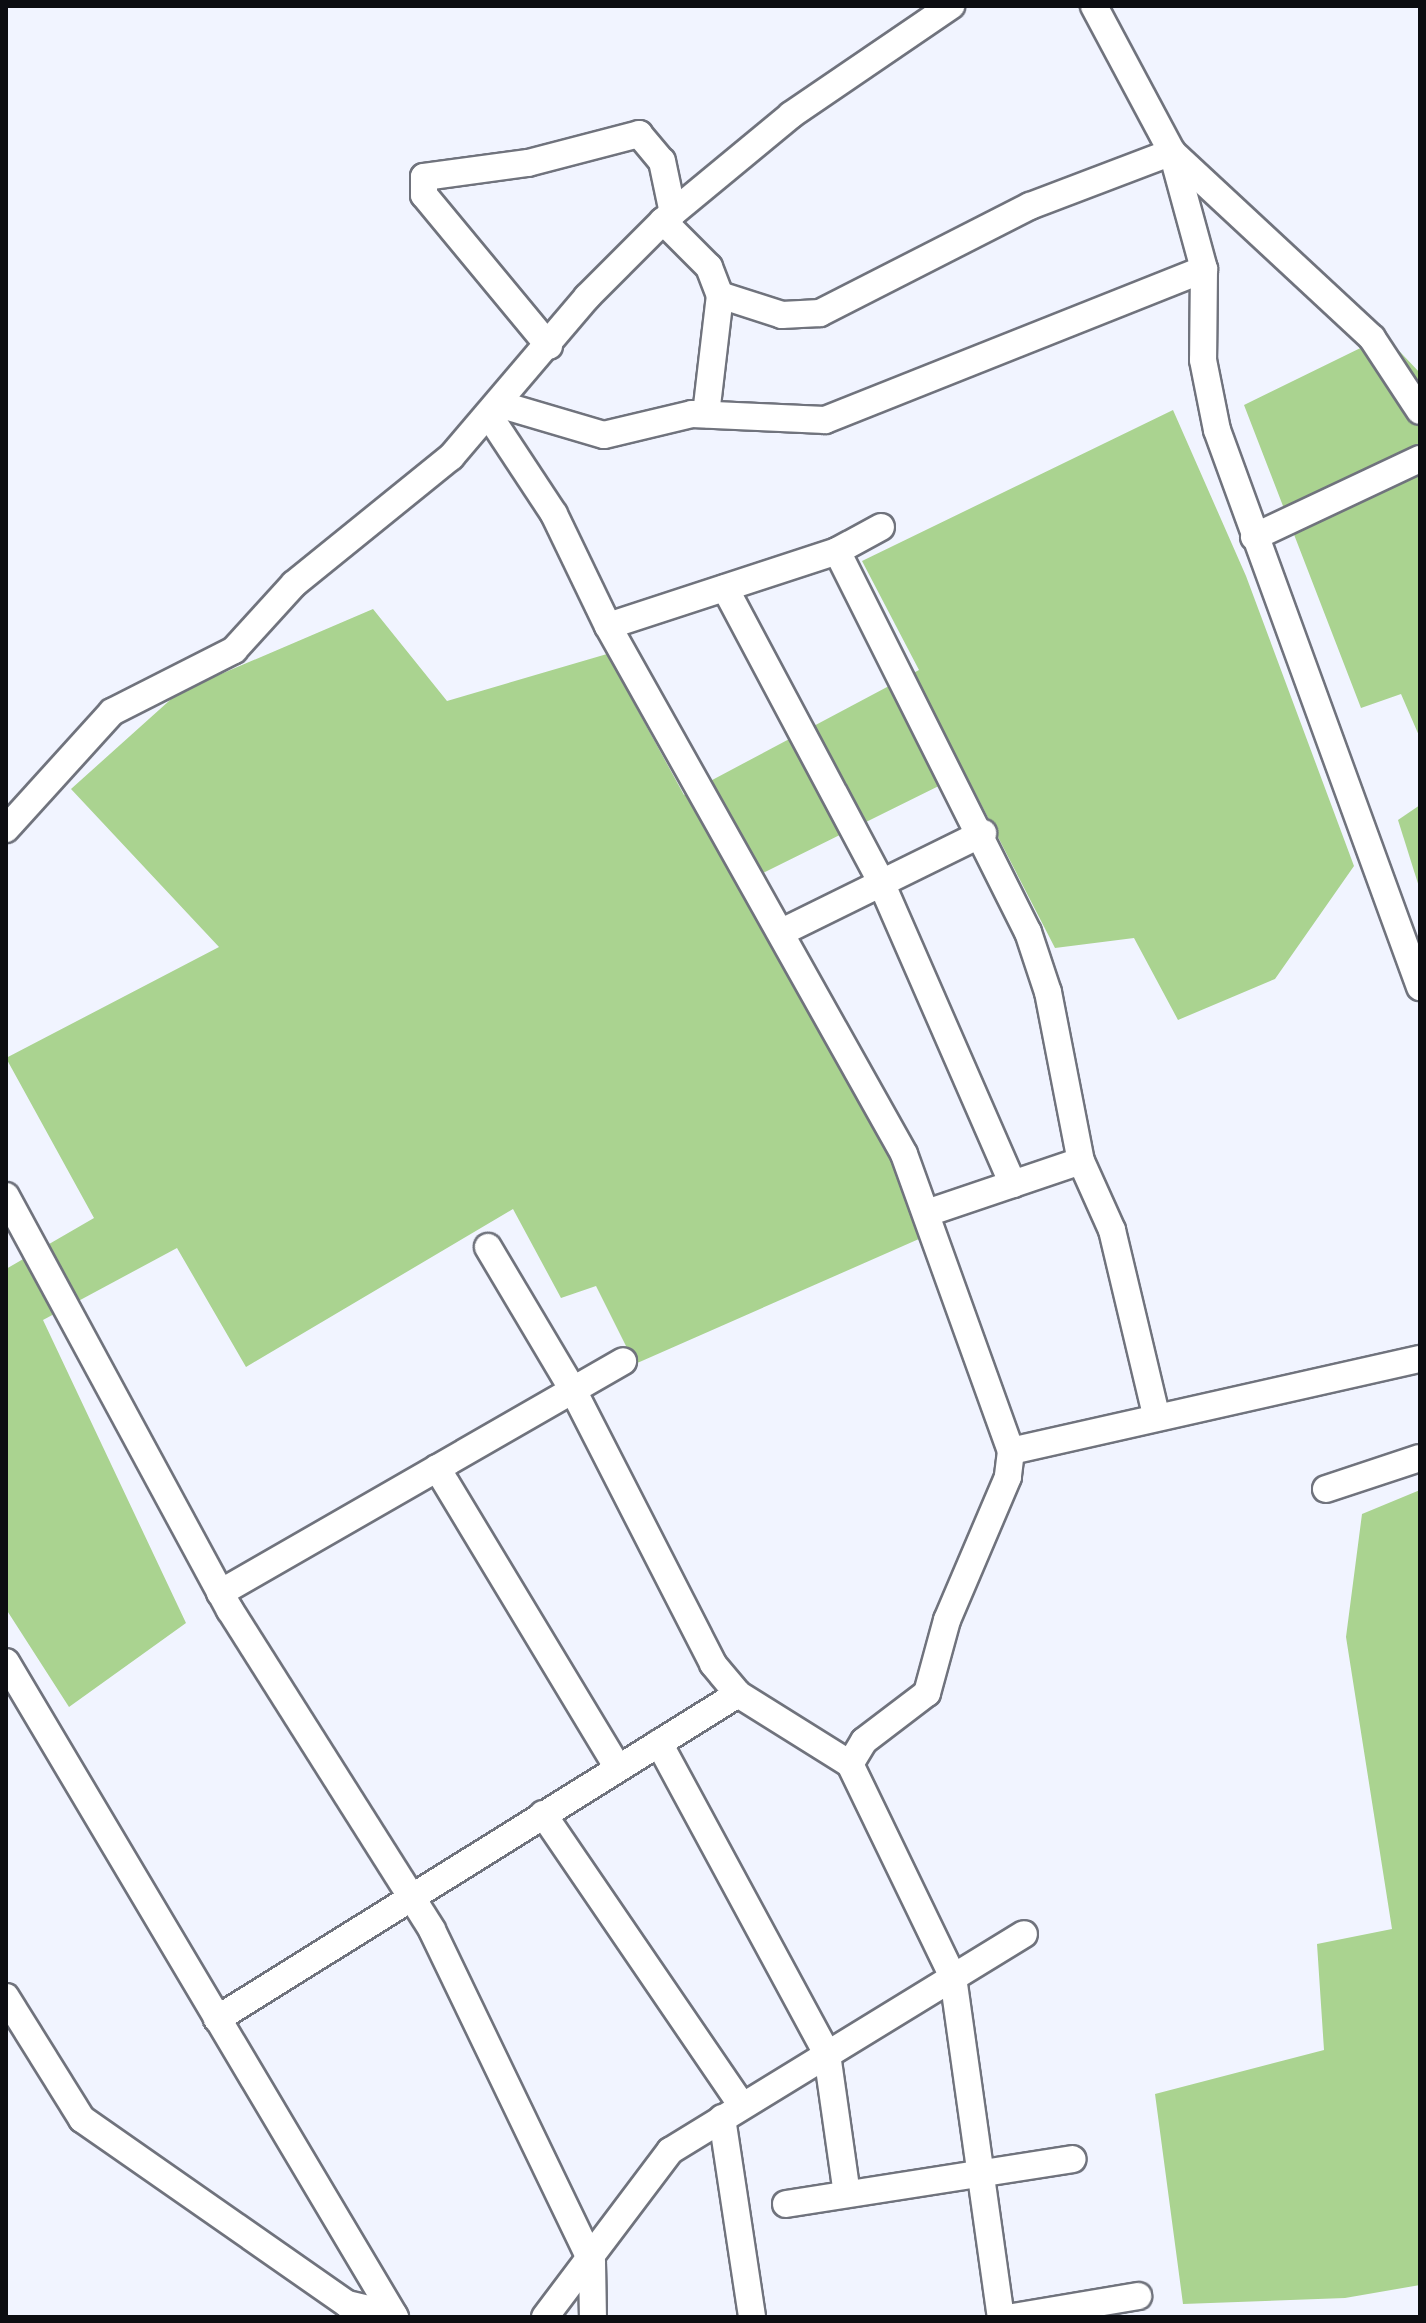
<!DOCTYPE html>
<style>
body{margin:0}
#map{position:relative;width:1426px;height:2323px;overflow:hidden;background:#f1f4ff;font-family:Raleway,sans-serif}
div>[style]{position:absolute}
.green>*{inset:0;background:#aad390}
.roads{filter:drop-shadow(2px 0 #70737d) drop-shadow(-2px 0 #70737d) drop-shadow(0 2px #70737d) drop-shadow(0 -2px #70737d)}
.minor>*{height:26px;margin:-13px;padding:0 13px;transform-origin:13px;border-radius:13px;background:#fff}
span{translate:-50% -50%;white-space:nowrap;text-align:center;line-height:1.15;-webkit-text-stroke:6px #fff;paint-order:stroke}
.frame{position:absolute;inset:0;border:8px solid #0c0d11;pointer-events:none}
</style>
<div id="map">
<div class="green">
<div style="clip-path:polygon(1385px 336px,1420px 373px,1420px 738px,1401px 694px,1361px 708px,1244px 405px)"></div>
<div style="clip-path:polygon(1173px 410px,1246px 576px,1354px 866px,1275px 979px,1178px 1020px,1134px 938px,1055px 948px,965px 773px,743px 883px,888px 1145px,928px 1235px,635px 1364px,596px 1286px,561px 1298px,513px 1209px,246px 1367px,177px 1248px,43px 1320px,186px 1623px,69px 1707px,6px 1609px,6px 1269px,94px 1218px,6px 1058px,219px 947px,71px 789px,179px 692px,373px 609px,447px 701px,607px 654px,684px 795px,919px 670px,862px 561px)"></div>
<div style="clip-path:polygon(1420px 805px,1420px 890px,1398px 820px)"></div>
<div style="clip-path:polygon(1420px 1490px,1420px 2285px,1345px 2298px,1183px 2304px,1155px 2094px,1324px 2050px,1317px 1944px,1392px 1929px,1346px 1637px,1362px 1514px)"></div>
</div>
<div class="roads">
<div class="minor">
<div style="left:1094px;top:6px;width:166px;rotate:61.9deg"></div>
<div style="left:1172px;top:152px;width:121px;rotate:74.7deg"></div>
<div style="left:1204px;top:269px;width:91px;rotate:90.6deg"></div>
<div style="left:1203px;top:360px;width:71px;rotate:78.7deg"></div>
<div style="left:1217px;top:430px;width:593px;rotate:69.98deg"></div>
<div style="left:663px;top:221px;width:65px;rotate:45deg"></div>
<div style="left:709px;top:267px;width:30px;rotate:69deg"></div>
<div style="left:720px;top:295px;width:120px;rotate:96.7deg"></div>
<div style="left:720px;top:295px;width:65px;rotate:17.9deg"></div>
<div style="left:782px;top:315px;width:38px;rotate:-3deg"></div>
<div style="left:820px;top:313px;width:236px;rotate:-27deg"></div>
<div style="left:1030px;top:206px;width:152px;rotate:-20.8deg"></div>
<div style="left:1172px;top:152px;width:273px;rotate:42.9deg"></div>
<div style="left:1372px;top:338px;width:87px;rotate:56.7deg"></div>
<div style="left:549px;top:346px;width:196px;rotate:-129.6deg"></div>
<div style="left:424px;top:195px;width:18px;rotate:-90deg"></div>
<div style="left:424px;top:177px;width:105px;rotate:-7.7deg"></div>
<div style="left:528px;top:163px;width:115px;rotate:-14.6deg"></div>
<div style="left:639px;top:134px;width:35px;rotate:50deg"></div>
<div style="left:662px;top:161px;width:53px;rotate:78.1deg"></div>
<div style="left:502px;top:405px;width:106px;rotate:16.4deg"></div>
<div style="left:604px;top:435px;width:90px;rotate:-13.4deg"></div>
<div style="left:692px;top:414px;width:133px;rotate:2.6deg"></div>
<div style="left:825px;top:420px;width:408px;rotate:-21.7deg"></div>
<div style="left:490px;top:417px;width:116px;rotate:56.6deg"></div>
<div style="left:554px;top:514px;width:124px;rotate:64.3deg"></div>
<div style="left:608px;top:626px;width:605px;rotate:60.72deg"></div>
<div style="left:904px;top:1154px;width:316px;rotate:70.2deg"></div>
<div style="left:1011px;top:1451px;width:26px;rotate:97deg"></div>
<div style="left:1008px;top:1477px;width:155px;rotate:113.1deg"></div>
<div style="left:947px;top:1620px;width:76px;rotate:105.3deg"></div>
<div style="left:927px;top:1693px;width:79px;rotate:142.7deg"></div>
<div style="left:864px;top:1741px;width:27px;rotate:121deg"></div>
<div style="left:850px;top:1764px;width:237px;rotate:64.2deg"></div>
<div style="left:953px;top:1977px;width:343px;rotate:82deg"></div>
<div style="left:1254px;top:537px;width:183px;rotate:-25.2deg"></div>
<div style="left:837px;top:551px;width:426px;rotate:63.4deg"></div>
<div style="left:1028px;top:932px;width:63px;rotate:71.6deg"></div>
<div style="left:1048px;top:992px;width:172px;rotate:79deg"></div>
<div style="left:1081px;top:1161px;width:76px;rotate:65.8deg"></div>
<div style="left:1112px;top:1230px;width:190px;rotate:76.6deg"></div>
<div style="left:725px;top:588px;width:331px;rotate:62deg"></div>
<div style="left:880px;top:880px;width:332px;rotate:66.4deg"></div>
<div style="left:608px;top:626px;width:241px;rotate:-18.1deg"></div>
<div style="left:837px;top:551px;width:50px;rotate:-28.6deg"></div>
<div style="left:6px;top:829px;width:158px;rotate:-47.8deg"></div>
<div style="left:112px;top:712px;width:137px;rotate:-26.9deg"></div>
<div style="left:234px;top:650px;width:89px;rotate:-47.7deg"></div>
<div style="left:294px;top:584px;width:202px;rotate:-39deg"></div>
<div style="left:451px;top:457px;width:210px;rotate:-49.6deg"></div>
<div style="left:587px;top:297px;width:107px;rotate:-45deg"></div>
<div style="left:663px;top:221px;width:166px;rotate:-39.6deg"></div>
<div style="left:791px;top:115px;width:194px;rotate:-34.3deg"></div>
<div style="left:784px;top:931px;width:222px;rotate:-26.2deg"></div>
<div style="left:6px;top:1196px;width:471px;rotate:61.6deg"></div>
<div style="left:230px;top:1610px;width:378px;rotate:57.7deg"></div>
<div style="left:432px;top:1930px;width:369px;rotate:64.3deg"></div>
<div style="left:592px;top:2262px;width:55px;rotate:89deg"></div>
<div style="left:930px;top:1212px;width:159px;rotate:-18.7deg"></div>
<div style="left:488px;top:1247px;width:166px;rotate:59.3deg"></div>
<div style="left:573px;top:1390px;width:308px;rotate:62.9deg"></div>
<div style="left:713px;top:1664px;width:39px;rotate:50deg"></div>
<div style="left:738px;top:1694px;width:132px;rotate:32deg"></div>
<div style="left:1011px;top:1451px;width:419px;rotate:-12.7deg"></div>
<div style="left:437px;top:1468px;width:350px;rotate:58.9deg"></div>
<div style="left:1326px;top:1489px;width:99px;rotate:-18.3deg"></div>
<div style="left:220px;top:1593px;width:465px;rotate:-29.9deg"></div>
<div style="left:6px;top:1662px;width:762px;rotate:59.29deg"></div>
<div style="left:659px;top:1743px;width:353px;rotate:61.6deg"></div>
<div style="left:827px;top:2054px;width:141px;rotate:81.9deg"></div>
<div style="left:543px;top:1814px;width:353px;rotate:55.7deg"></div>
<div style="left:6px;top:1997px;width:144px;rotate:58.1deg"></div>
<div style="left:82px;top:2119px;width:323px;rotate:34.9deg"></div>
<div style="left:347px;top:2304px;width:48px;rotate:13.2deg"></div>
<div style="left:217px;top:2019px;width:614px;rotate:-31.96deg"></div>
<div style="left:722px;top:2118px;width:201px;rotate:81.4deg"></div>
<div style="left:786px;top:2204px;width:290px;rotate:-8.9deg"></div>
<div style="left:545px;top:2317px;width:208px;rotate:-53deg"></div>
<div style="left:670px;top:2151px;width:415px;rotate:-31.5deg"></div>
<div style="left:1014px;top:2317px;width:126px;rotate:-9.6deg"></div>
</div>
</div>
<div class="frame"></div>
</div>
